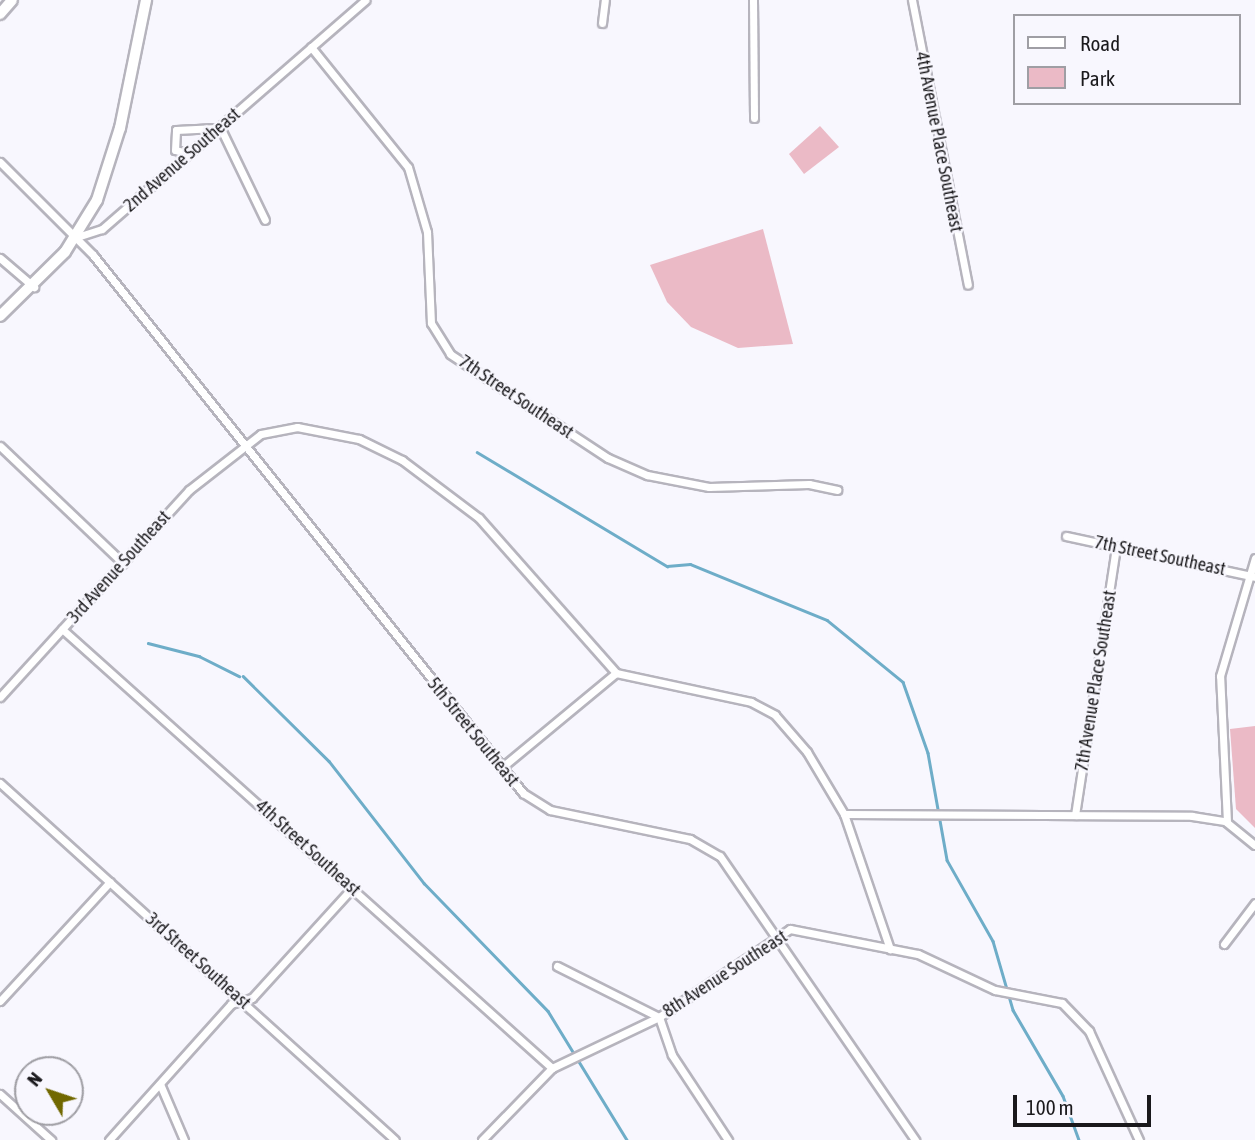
<!DOCTYPE html>
<style>
body{margin:0}
#map{position:relative;width:1255px;height:1140px;overflow:hidden;background:#f8f7fe;font-family:"Asap Condensed",sans-serif}
div>[style]{position:absolute}
.green>*{inset:0;background:#ebbac6}
.stream>*{height:2.5px;margin:-1.25px;padding:0 1.25px;transform-origin:1.25px;border-radius:1.25px;background:#6eadc8}
.roads{filter:drop-shadow(2px 0 #b6b4bd) drop-shadow(-2px 0 #b6b4bd) drop-shadow(0 2px #b6b4bd) drop-shadow(0 -2px #b6b4bd)}
.minor>*{height:7px;margin:-3.5px;padding:0 3.5px;transform-origin:3.5px;border-radius:3.5px;background:#fff}
.primary>*{height:10px;margin:-5px;padding:0 5px;transform-origin:5px;border-radius:5px;background:#fff}
span{translate:-50% -50%;white-space:nowrap;text-align:center;line-height:1.15;-webkit-text-stroke:5px #f8f7fe;paint-order:stroke}
.street-label{font-size:18px;color:#1a191c}
.legend{position:absolute;left:1013px;top:14px;width:228px;height:91px;box-sizing:border-box;background:#f8f7fe;border:2px solid #9f9ea4;margin:0;padding:9px 12px;list-style:none;font-size:21px;color:#1a191c}
.legend li{display:flex;align-items:center;gap:14px;height:35px}
.legend b{width:35px;border:2px solid #9f9ea4}
.north{position:absolute;left:14px;top:1056px;width:70px;height:70px;box-sizing:border-box;background:#f8f7fe;border:2px solid #9f9ea4;border-radius:50%;rotate:309deg;font-size:19px;font-weight:700;line-height:28px;text-align:center;color:#1a191c}
.north::after{content:'';display:block;margin:auto;width:24px;height:32px;background:#716800;clip-path:polygon(50% 0,100% 100%,50% 72%,0 100%)}
.scale{position:absolute;left:1013px;top:1095px;width:138px;height:32px;box-sizing:border-box;border:4px solid #1a191c;border-top:0;padding-left:9px;font-size:21px;line-height:24px;white-space:nowrap;color:#1a191c;-webkit-text-stroke:5px #f8f7fe;paint-order:stroke}
</style>
<div id="map">
<div class="green">
<div style="clip-path:polygon(820px 126px,839px 147px,804px 174px,789px 154px)"></div>
<div style="clip-path:polygon(763px 229px,793px 344px,738px 348px,691px 327px,667px 302px,650px 265px)"></div>
<div style="clip-path:polygon(1255px 726px,1255px 828px,1236px 809px,1230px 729px)"></div>
</div>
<div class="stream">
<div style="left:477px;top:452px;width:222px;rotate:31deg"></div>
<div style="left:667px;top:566px;width:23px;rotate:-5deg"></div>
<div style="left:690px;top:564px;width:148px;rotate:22.2deg"></div>
<div style="left:827px;top:620px;width:98px;rotate:39.2deg"></div>
<div style="left:903px;top:682px;width:75px;rotate:70.6deg"></div>
<div style="left:928px;top:753px;width:109px;rotate:79.9deg"></div>
<div style="left:947px;top:860px;width:93px;rotate:60.4deg"></div>
<div style="left:993px;top:941px;width:72px;rotate:73.8deg"></div>
<div style="left:1013px;top:1010px;width:99px;rotate:59.8deg"></div>
<div style="left:1063px;top:1096px;width:47px;rotate:70deg"></div>
<div style="left:148px;top:643px;width:53px;rotate:14.3deg"></div>
<div style="left:199px;top:656px;width:45px;rotate:26.6deg"></div>
<div style="left:243px;top:676px;width:121px;rotate:44.7deg"></div>
<div style="left:329px;top:761px;width:155px;rotate:52.1deg"></div>
<div style="left:424px;top:883px;width:178px;rotate:45.9deg"></div>
<div style="left:548px;top:1011px;width:151px;rotate:58.5deg"></div>
</div>
<div class="roads">
<div class="minor">
<div style="left:753px;top:0;width:118px;rotate:89.5deg"></div>
<div style="left:912px;top:0;width:290px;rotate:78.9deg"></div>
<div style="left:602px;top:23px;width:23px;rotate:-83deg"></div>
<div style="left:311px;top:47px;width:154px;rotate:51.1deg"></div>
<div style="left:408px;top:167px;width:68px;rotate:73.7deg"></div>
<div style="left:427px;top:232px;width:91px;rotate:87.5deg"></div>
<div style="left:431px;top:323px;width:36px;rotate:58deg"></div>
<div style="left:450px;top:354px;width:189px;rotate:33.4deg"></div>
<div style="left:608px;top:458px;width:43px;rotate:23.6deg"></div>
<div style="left:647px;top:475px;width:63px;rotate:11deg"></div>
<div style="left:709px;top:487px;width:100px;rotate:-1.7deg"></div>
<div style="left:809px;top:484px;width:29px;rotate:12deg"></div>
<div style="left:220px;top:127px;width:103px;rotate:64.2deg"></div>
<div style="left:188px;top:153px;width:13px;rotate:-167deg"></div>
<div style="left:175px;top:150px;width:20px;rotate:-87deg"></div>
<div style="left:176px;top:130px;width:40px;rotate:-2.9deg"></div>
<div style="left:0;top:162px;width:132px;rotate:45deg"></div>
<div style="left:93px;top:255px;width:689px;rotate:51.37deg"></div>
<div style="left:523px;top:793px;width:32px;rotate:32deg"></div>
<div style="left:550px;top:810px;width:143px;rotate:11.7deg"></div>
<div style="left:690px;top:839px;width:34px;rotate:30deg"></div>
<div style="left:720px;top:856px;width:345px;rotate:55.5deg"></div>
<div style="left:77px;top:237px;width:26px;rotate:-18deg"></div>
<div style="left:102px;top:229px;width:349px;rotate:-41deg"></div>
<div style="left:0;top:258px;width:45px;rotate:40.5deg"></div>
<div style="left:0;top:446px;width:170px;rotate:43.6deg"></div>
<div style="left:1066px;top:536px;width:193px;rotate:12.2deg"></div>
<div style="left:62px;top:629px;width:658px;rotate:41.86deg"></div>
<div style="left:0;top:697px;width:280px;rotate:-47.6deg"></div>
<div style="left:189px;top:490px;width:91px;rotate:-37.9deg"></div>
<div style="left:261px;top:434px;width:37px;rotate:-11deg"></div>
<div style="left:297px;top:427px;width:63px;rotate:11deg"></div>
<div style="left:359px;top:439px;width:48px;rotate:26deg"></div>
<div style="left:402px;top:460px;width:96px;rotate:37deg"></div>
<div style="left:479px;top:518px;width:207px;rotate:48.5deg"></div>
<div style="left:616px;top:673px;width:138px;rotate:12.1deg"></div>
<div style="left:751px;top:702px;width:27px;rotate:28deg"></div>
<div style="left:775px;top:715px;width:49px;rotate:49.1deg"></div>
<div style="left:807px;top:752px;width:72px;rotate:59.2deg"></div>
<div style="left:844px;top:814px;width:143px;rotate:71.2deg"></div>
<div style="left:501px;top:768px;width:149px;rotate:-39.6deg"></div>
<div style="left:0;top:783px;width:532px;rotate:42.11deg"></div>
<div style="left:844px;top:814px;width:348px;rotate:0.3deg"></div>
<div style="left:1192px;top:816px;width:33px;rotate:9deg"></div>
<div style="left:1225px;top:821px;width:38px;rotate:39deg"></div>
<div style="left:1075px;top:815px;width:271px;rotate:-81.3deg"></div>
<div style="left:1227px;top:822px;width:146px;rotate:-92.7deg"></div>
<div style="left:1220px;top:676px;width:123px;rotate:-73.5deg"></div>
<div style="left:1224px;top:944px;width:51px;rotate:-52.9deg"></div>
<div style="left:557px;top:966px;width:114px;rotate:26.6deg"></div>
<div style="left:659px;top:1017px;width:40px;rotate:71.1deg"></div>
<div style="left:672px;top:1055px;width:102px;rotate:56.6deg"></div>
<div style="left:0;top:1001px;width:162px;rotate:-47.3deg"></div>
<div style="left:160px;top:1084px;width:61px;rotate:66.8deg"></div>
<div style="left:0;top:1094px;width:69px;rotate:42deg"></div>
<div style="left:109px;top:1140px;width:183px;rotate:-48.1deg"></div>
<div style="left:231px;top:1004px;width:22px;rotate:-16deg"></div>
<div style="left:252px;top:998px;width:149px;rotate:-47.7deg"></div>
<div style="left:482px;top:1140px;width:100px;rotate:-45.8deg"></div>
<div style="left:552px;top:1068px;width:119px;rotate:-25.5deg"></div>
<div style="left:659px;top:1017px;width:158px;rotate:-33.9deg"></div>
<div style="left:790px;top:929px;width:130px;rotate:11.1deg"></div>
<div style="left:918px;top:954px;width:85px;rotate:25.1deg"></div>
<div style="left:995px;top:990px;width:68px;rotate:11deg"></div>
<div style="left:1062px;top:1003px;width:39px;rotate:46deg"></div>
<div style="left:1089px;top:1031px;width:120px;rotate:65.4deg"></div>
</div>
<div class="primary">
<div style="left:0;top:14px;width:18px;rotate:-49deg"></div>
<div style="left:0;top:316px;width:91px;rotate:-44.6deg"></div>
<div style="left:65px;top:252px;width:61px;rotate:-58.4deg"></div>
<div style="left:97px;top:200px;width:76px;rotate:-72.3deg"></div>
<div style="left:120px;top:128px;width:131px;rotate:-78.5deg"></div>
</div>
</div>
<div class="street-label">
<span style="left:939px;top:142px;rotate:79deg">4th Avenue Place Southeast</span>
<span style="left:182px;top:160px;rotate:-41deg">2nd Avenue Southeast</span>
<span style="left:516px;top:397px;rotate:34deg">7th Street Southeast</span>
<span style="left:1160px;top:556px;rotate:12deg">7th Street Southeast</span>
<span style="left:119px;top:567px;rotate:-48deg">3rd Avenue Southeast</span>
<span style="left:1096px;top:681px;rotate:-81deg">7th Avenue Place Southeast</span>
<span style="left:473px;top:732px;rotate:51deg">5th Street Southeast</span>
<span style="left:308px;top:848px;rotate:42deg">4th Street Southeast</span>
<span style="left:198px;top:961px;rotate:42deg">3rd Street Southeast</span>
<span style="left:725px;top:974px;rotate:-33deg">8th Avenue Southeast</span>
</div>
<ul class="legend">
<li><b style="height:9px;background:#fff"></b>Road</li>
<li><b style="height:19px;background:#ebbac6"></b>Park</li>
</ul>
<div class="north">N</div>
<div class="scale">100 m</div>
</div>
